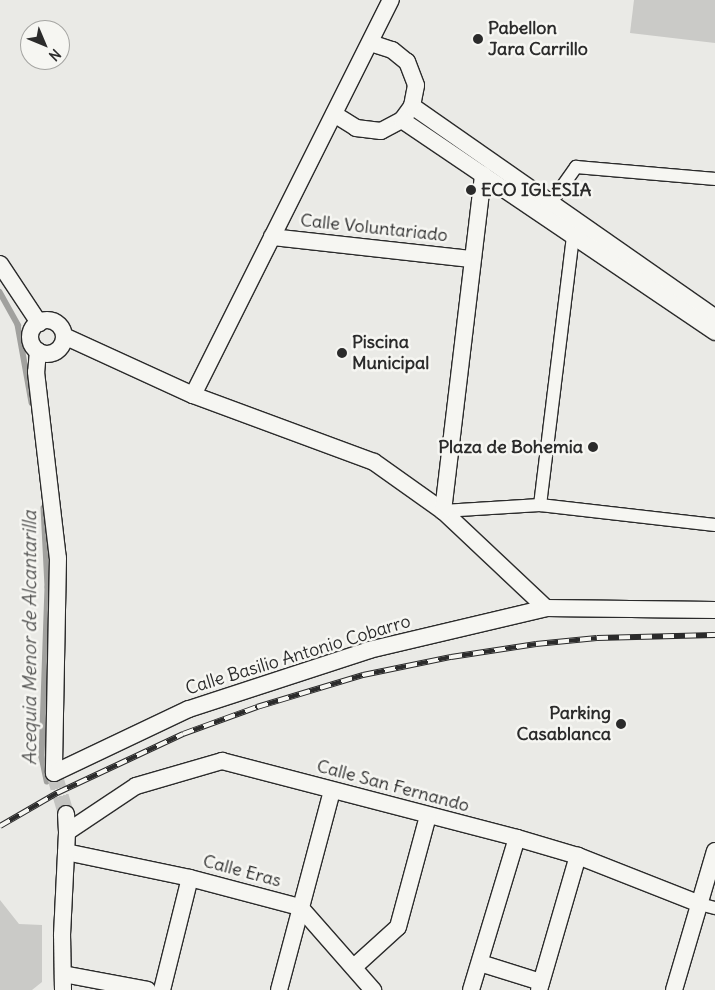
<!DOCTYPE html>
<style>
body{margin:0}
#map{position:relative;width:715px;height:990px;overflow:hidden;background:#eaeae6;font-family:Delius,sans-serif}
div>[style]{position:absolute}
.green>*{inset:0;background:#cacac7}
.stream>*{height:5.5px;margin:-2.75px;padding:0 2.75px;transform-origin:2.75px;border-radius:2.75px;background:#a1a19e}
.minor-tunnel>*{height:16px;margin-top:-8px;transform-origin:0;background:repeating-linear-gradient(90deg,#c4c4c1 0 16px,transparent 0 24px)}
.roads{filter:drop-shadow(1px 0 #2b2b2b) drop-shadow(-1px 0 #2b2b2b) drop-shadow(0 1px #2b2b2b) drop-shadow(0 -1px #2b2b2b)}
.pedestrian>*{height:12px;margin:-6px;padding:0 6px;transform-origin:6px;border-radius:6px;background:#f6f6f2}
.minor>*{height:16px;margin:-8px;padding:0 8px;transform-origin:8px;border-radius:8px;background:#f6f6f2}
.minor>.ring{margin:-8px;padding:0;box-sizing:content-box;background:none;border:16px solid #f6f6f2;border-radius:50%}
.rail>*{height:5.5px;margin-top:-2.75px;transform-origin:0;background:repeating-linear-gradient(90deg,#f6f6f2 0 11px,#2b2b2b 0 22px);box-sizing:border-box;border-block:1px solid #2b2b2b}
.dots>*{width:14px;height:14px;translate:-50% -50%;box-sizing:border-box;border:2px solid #f6f6f2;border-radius:50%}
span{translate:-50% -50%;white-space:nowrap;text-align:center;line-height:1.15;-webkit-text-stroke:5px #f6f6f2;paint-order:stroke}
.poi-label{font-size:18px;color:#2b2b2b;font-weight:700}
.left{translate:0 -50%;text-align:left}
.right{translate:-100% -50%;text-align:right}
.street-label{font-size:18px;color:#2b2b2b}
.water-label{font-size:19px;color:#545453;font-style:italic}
.north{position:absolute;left:20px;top:20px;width:50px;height:50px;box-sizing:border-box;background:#f6f6f2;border:1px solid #a5a5a2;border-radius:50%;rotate:135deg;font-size:14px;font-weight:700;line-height:20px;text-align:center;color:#2b2b2b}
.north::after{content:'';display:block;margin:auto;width:18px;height:22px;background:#2b2b2b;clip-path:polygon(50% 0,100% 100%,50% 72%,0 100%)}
</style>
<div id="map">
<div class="green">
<div style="clip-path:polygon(634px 0,715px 0,715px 43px,630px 33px)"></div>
<div style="clip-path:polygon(0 900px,19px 924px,42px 925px,42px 982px,32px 990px,0 990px)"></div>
</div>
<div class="stream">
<div style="left:0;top:292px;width:38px;rotate:61deg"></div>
<div style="left:18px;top:325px;width:79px;rotate:79.8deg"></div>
<div style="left:44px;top:508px;width:79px;rotate:87.1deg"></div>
<div style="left:48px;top:587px;width:170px;rotate:92deg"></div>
<div style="left:42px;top:757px;width:25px;rotate:78deg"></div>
</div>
<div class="minor-tunnel">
<div style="left:54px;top:773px;width:43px;rotate:73.7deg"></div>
</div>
<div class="roads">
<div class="pedestrian">
<div style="left:552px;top:201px;width:42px;rotate:-54.8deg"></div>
<div style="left:576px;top:167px;width:140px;rotate:4.9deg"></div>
<div style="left:540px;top:505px;width:272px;rotate:-83deg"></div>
<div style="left:443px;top:511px;width:97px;rotate:-3.5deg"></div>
<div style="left:540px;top:505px;width:176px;rotate:6.5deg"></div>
<div style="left:700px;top:904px;width:16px;rotate:15deg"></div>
</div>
<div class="minor">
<div style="left:412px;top:106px;width:369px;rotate:34.9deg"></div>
<div style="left:334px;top:114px;width:26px;rotate:32deg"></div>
<div style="left:356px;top:128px;width:25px;rotate:7deg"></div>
<div style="left:381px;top:131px;width:24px;rotate:-28deg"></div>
<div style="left:402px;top:120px;width:17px;rotate:-54deg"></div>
<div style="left:412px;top:106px;width:21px;rotate:-79deg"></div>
<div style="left:416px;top:85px;width:25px;rotate:-111deg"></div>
<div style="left:407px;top:62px;width:19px;rotate:-141deg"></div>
<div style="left:392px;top:50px;width:23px;rotate:-162deg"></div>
<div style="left:402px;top:120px;width:378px;rotate:34.1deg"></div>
<div style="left:272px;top:237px;width:201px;rotate:6.3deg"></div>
<div style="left:0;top:264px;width:71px;rotate:56.5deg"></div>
<div class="ring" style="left:30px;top:320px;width:18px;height:18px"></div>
<div style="left:64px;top:336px;width:142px;rotate:24.6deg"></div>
<div style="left:193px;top:395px;width:193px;rotate:20.3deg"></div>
<div style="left:374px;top:462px;width:85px;rotate:35.4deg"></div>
<div style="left:443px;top:511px;width:141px;rotate:43.3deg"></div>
<div style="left:38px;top:351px;width:21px;rotate:95deg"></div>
<div style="left:36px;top:372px;width:187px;rotate:83.3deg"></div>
<div style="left:58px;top:558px;width:215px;rotate:91.1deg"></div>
<div style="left:54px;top:773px;width:149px;rotate:-25.4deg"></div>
<div style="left:189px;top:709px;width:189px;rotate:-18.1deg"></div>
<div style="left:369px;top:650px;width:182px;rotate:-13.3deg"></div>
<div style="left:546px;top:608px;width:169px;rotate:0.7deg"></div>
<div style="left:193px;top:395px;width:442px;rotate:-63.4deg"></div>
<div style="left:443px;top:511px;width:339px;rotate:-83.2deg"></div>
<div style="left:67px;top:832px;width:83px;rotate:-33.7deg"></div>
<div style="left:136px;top:786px;width:90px;rotate:-16.2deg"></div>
<div style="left:222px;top:761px;width:305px;rotate:14.6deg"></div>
<div style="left:517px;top:838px;width:64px;rotate:16.4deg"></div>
<div style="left:578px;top:856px;width:131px;rotate:21.5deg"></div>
<div style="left:66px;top:852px;width:127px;rotate:11.8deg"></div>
<div style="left:190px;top:878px;width:114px;rotate:14.8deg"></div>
<div style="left:300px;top:907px;width:111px;rotate:48.7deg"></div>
<div style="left:480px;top:963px;width:64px;rotate:17.3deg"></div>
<div style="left:354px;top:967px;width:59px;rotate:-42.3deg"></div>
<div style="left:398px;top:927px;width:115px;rotate:-74.9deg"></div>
<div style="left:63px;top:974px;width:86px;rotate:10.7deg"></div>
<div style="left:63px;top:990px;width:55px;rotate:-91deg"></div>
<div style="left:62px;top:935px;width:103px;rotate:-87.2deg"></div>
<div style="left:67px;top:832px;width:18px;rotate:-93deg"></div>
<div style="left:162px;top:990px;width:115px;rotate:-76deg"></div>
<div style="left:279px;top:990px;width:206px;rotate:-75.1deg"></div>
<div style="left:471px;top:990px;width:159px;rotate:-73.2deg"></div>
<div style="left:539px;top:990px;width:140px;rotate:-73.8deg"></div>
<div style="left:674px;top:990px;width:145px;rotate:-73.6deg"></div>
</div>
</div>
<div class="rail">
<div style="left:0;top:826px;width:66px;rotate:-30.1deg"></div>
<div style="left:57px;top:793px;width:139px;rotate:-25.1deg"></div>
<div style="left:183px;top:734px;width:79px;rotate:-20deg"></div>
<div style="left:257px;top:707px;width:111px;rotate:-16.8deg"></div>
<div style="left:363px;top:675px;width:90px;rotate:-11.6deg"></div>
<div style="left:451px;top:657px;width:86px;rotate:-8.7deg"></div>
<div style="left:536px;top:644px;width:61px;rotate:-5.6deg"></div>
<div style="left:597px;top:638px;width:118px;rotate:-1.5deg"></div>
</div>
<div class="dots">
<div style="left:478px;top:39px;background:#2b2b2b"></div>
<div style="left:471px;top:190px;background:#2b2b2b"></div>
<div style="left:342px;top:353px;background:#2b2b2b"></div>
<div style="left:593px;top:447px;background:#2b2b2b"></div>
<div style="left:621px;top:724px;background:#2b2b2b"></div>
</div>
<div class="poi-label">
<span class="left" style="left:488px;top:39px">Pabellon<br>Jara Carrillo</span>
<span class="left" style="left:481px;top:190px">ECO IGLESIA</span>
<span class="left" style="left:352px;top:353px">Piscina<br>Municipal</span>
<span class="right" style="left:583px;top:447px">Plaza de Bohemia</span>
<span class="right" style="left:611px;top:724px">Parking<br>Casablanca</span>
</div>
<div class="street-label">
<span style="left:374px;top:228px;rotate:6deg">Calle Voluntariado</span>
<span style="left:298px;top:655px;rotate:-17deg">Calle Basilio Antonio Cobarro</span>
<span style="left:393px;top:786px;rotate:15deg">Calle San Fernando</span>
<span style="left:242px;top:871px;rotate:15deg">Calle Eras</span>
</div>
<div class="water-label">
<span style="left:30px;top:638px;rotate:-90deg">Acequia Menor de Alcantarilla</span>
</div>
<div class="north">N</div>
</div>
